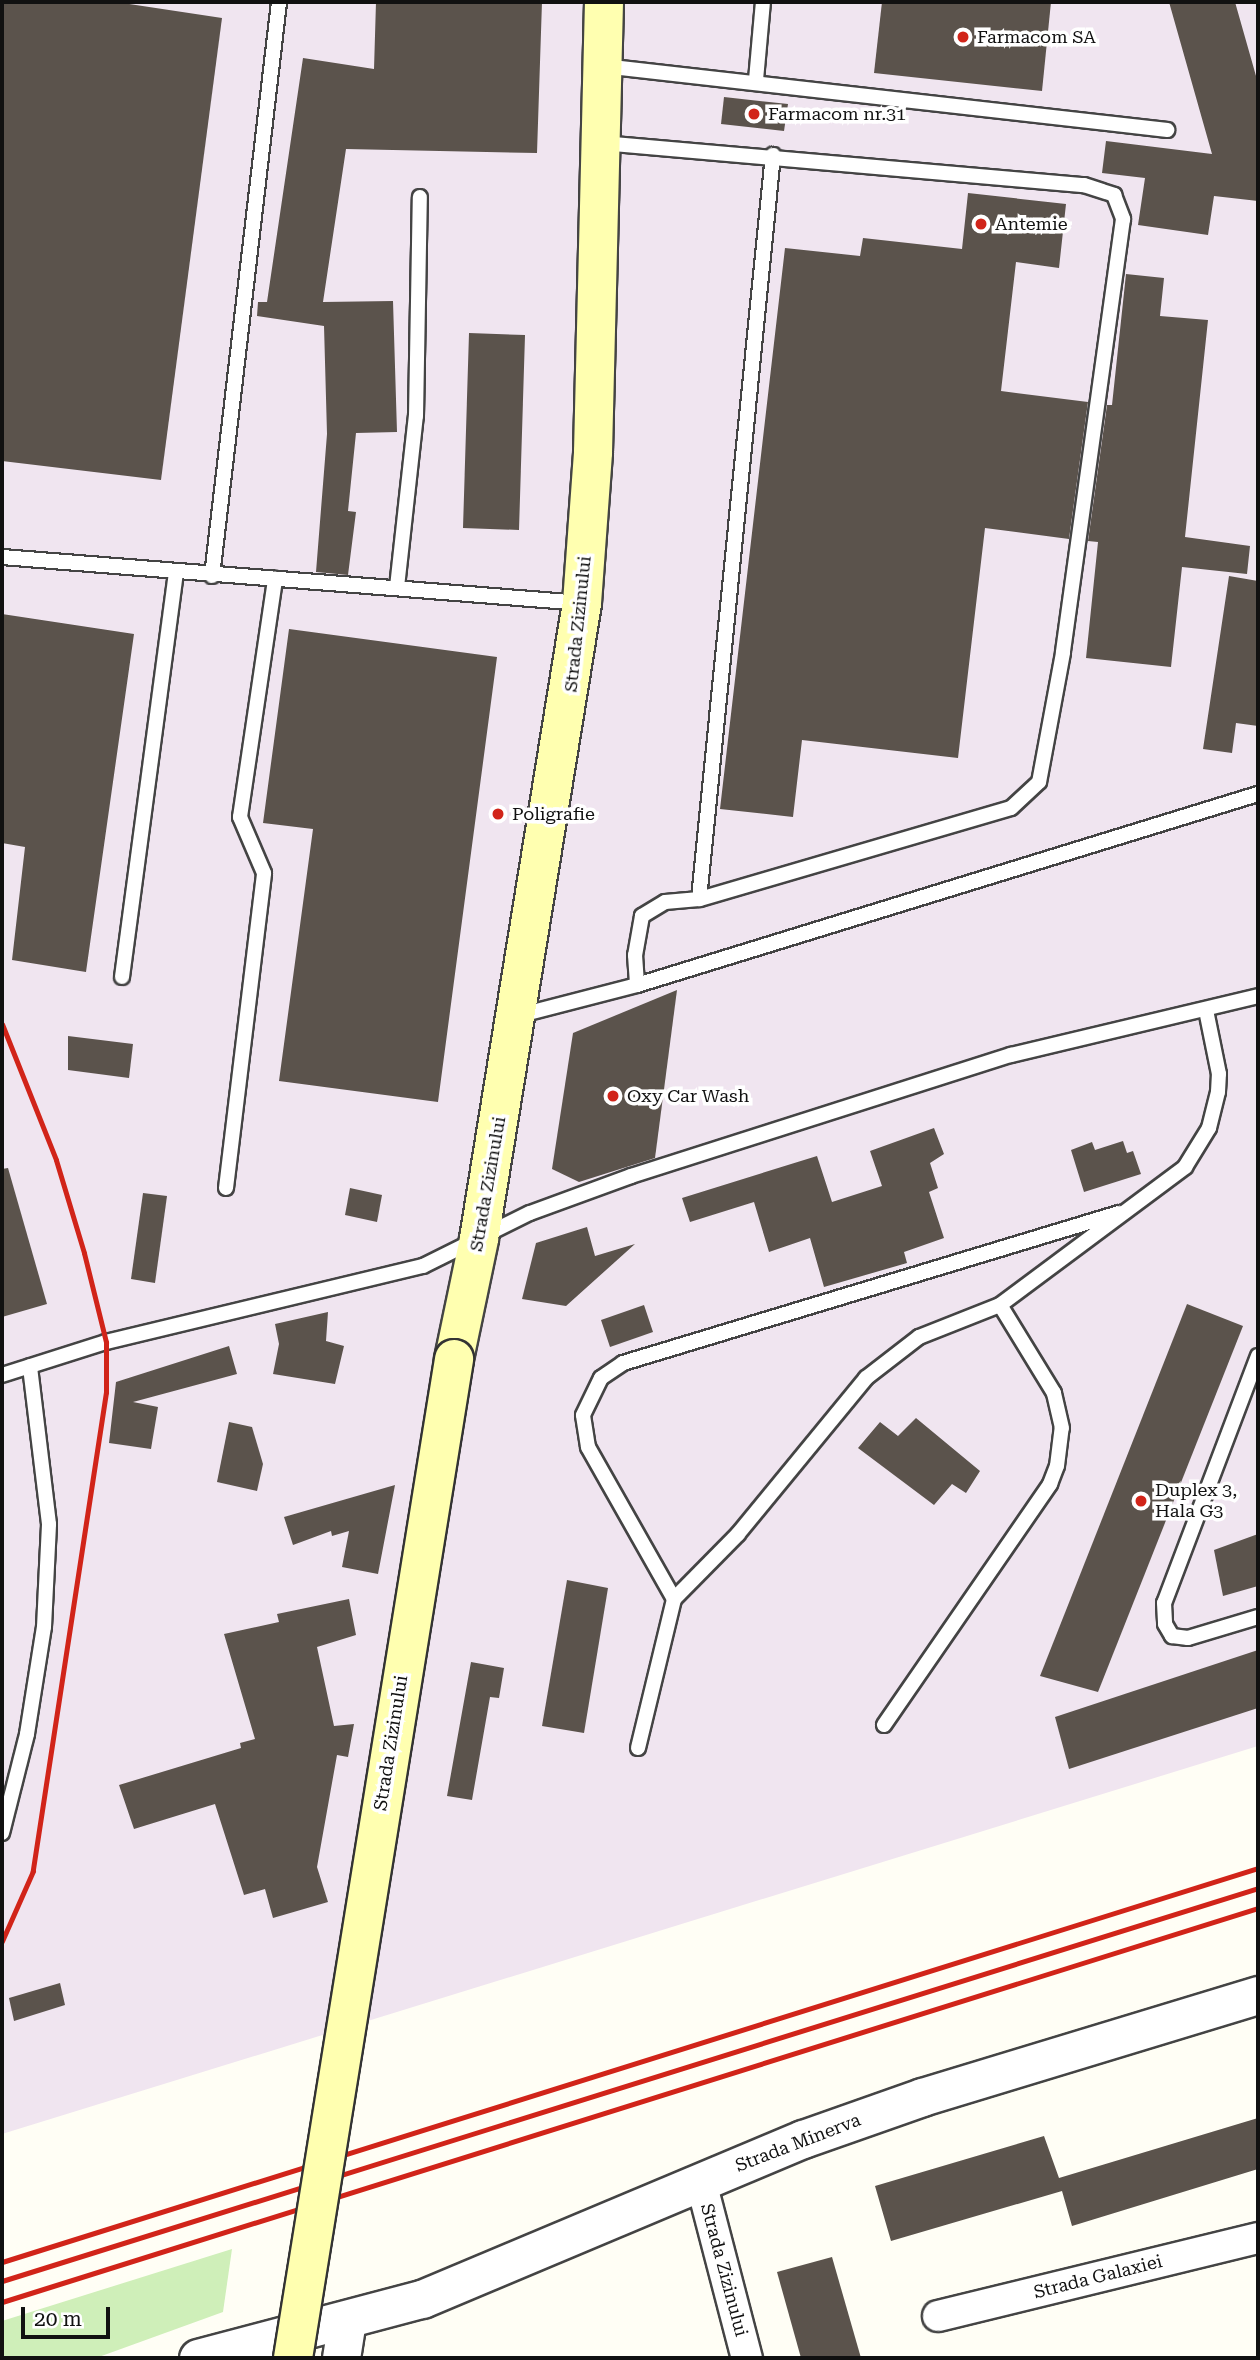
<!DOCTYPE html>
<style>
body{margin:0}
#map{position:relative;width:1260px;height:2360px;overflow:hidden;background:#fffef5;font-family:"Roboto Serif",serif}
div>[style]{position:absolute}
.industrial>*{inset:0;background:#f0e5f0}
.green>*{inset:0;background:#cfefb9}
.building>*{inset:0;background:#5b534c}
.roads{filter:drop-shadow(2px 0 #444) drop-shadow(-2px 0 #444) drop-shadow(0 2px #444) drop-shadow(0 -2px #444)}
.service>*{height:14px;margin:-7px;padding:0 7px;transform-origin:7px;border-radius:7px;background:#fff}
.minor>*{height:30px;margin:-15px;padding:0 15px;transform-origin:15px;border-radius:15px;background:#fff}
.tertiary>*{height:37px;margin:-18.5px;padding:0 18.5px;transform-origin:18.5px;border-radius:18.5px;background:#fff}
.secondary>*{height:38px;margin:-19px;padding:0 19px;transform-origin:19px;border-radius:19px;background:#ffffb0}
.rail>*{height:5px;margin:-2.5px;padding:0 2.5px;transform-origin:2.5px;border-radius:2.5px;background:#d12419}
.bridges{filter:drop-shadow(2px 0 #333) drop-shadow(-2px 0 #333) drop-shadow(0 2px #333) drop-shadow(0 -2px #333)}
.secondary-bridge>*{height:38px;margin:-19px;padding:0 19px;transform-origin:19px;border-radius:19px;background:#ffffb0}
.dots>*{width:19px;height:19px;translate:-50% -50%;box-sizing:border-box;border:4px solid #fff;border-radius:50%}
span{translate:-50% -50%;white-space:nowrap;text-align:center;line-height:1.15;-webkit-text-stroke:7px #fff;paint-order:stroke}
.poi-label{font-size:18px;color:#111}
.left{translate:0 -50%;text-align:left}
.street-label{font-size:18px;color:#111}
.frame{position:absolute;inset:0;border:4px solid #111;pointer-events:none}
.scale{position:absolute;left:21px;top:2307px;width:89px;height:32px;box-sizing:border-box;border:4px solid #111;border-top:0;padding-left:9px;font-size:21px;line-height:24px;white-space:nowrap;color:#111;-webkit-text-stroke:5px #fff;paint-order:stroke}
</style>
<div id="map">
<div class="industrial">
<div style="clip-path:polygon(2px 2px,1258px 2px,1258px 1746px,2px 2134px)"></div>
</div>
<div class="green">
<div style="clip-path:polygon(232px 2249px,223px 2312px,96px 2358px,2px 2358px,2px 2321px)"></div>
</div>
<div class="building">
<div style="clip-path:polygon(4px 2px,116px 2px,222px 18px,161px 480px,2px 461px)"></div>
<div style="clip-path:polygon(376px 2px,542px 2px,537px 153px,346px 149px,323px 302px,393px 301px,397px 432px,356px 433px,348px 511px,356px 512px,348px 575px,316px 572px,327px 434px,324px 326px,257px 316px,258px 302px,267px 302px,303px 58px,374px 69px)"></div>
<div style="clip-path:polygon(882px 2px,1051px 2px,1042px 91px,874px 73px)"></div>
<div style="clip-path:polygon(1169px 2px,1235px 2px,1258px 83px,1258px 201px,1214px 196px,1208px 235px,1138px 225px,1145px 178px,1102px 173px,1106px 141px,1212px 154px)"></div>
<div style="clip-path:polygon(724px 97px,788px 104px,784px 131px,721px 124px)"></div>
<div style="clip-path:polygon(968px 193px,1066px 204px,1059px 268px,1016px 262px,1001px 391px,1088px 402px,1069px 539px,985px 528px,958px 758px,802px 740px,793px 817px,720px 809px,785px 248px,860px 256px,863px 238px,962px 249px)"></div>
<div style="clip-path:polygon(1126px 274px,1164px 278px,1160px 316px,1208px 320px,1185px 537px,1250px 546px,1247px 574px,1182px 567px,1171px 667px,1086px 658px,1098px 542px,1088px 541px,1107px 405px,1112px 405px)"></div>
<div style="clip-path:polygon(469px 333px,525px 335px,519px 530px,463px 528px)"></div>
<div style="clip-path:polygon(1229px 576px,1258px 581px,1258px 726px,1236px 723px,1232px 753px,1203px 749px)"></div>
<div style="clip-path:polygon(2px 614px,134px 634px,86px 972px,12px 960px,25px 847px,2px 843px)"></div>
<div style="clip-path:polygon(289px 629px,497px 657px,438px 1102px,279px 1081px,313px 829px,263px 823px)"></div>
<div style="clip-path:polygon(677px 990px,655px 1158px,579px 1182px,552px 1169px,573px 1033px)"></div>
<div style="clip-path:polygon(68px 1036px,133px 1044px,129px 1078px,68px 1070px)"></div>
<div style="clip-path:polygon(934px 1128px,944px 1154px,930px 1163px,938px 1188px,929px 1192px,944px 1238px,904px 1252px,907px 1263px,824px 1287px,810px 1238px,769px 1252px,754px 1202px,690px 1222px,682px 1198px,817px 1156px,832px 1202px,882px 1186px,870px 1151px)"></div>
<div style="clip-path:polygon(1123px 1141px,1127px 1153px,1133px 1151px,1141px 1174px,1084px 1192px,1071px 1150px,1092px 1142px,1095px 1150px)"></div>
<div style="clip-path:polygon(8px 1168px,47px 1304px,2px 1317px,2px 1169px)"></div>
<div style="clip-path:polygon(350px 1188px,382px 1195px,377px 1222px,345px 1215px)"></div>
<div style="clip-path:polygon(143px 1193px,167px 1196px,155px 1283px,131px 1279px)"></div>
<div style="clip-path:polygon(587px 1227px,595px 1256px,635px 1244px,566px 1306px,522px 1299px,536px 1243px)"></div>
<div style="clip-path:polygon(1187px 1304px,1243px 1326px,1098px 1692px,1040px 1676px)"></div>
<div style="clip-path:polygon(644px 1305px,653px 1332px,610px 1347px,601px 1320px)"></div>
<div style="clip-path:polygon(328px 1312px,326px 1341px,344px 1346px,335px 1384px,273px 1374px,279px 1344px,275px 1324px)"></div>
<div style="clip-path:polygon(229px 1346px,237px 1374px,133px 1402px,158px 1407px,151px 1449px,109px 1443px,116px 1382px)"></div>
<div style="clip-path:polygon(916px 1418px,980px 1471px,966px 1493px,952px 1484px,934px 1505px,858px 1448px,880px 1422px,898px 1436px)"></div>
<div style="clip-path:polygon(229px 1422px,252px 1427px,263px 1464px,257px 1491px,217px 1482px)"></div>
<div style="clip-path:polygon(395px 1485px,378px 1574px,342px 1567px,349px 1531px,332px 1536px,331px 1531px,293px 1545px,284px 1517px)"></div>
<div style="clip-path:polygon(1258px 1534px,1258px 1586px,1223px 1596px,1214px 1550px)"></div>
<div style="clip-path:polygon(567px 1580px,608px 1588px,584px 1733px,542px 1726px)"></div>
<div style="clip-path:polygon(349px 1599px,356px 1635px,317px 1647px,334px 1726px,354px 1724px,348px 1757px,337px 1755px,317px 1867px,328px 1902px,273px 1918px,265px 1889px,244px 1895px,215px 1804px,134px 1829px,119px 1785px,241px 1748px,240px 1743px,255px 1739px,224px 1634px,279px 1622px,277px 1614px)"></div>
<div style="clip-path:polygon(1258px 1650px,1258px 1708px,1069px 1769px,1055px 1717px)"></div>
<div style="clip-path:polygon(471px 1662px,504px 1668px,499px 1698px,490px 1697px,472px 1800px,447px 1796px)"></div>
<div style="clip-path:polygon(60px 1983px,65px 2005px,14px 2021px,9px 1998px)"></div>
<div style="clip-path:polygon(1258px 2118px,1258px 2169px,1072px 2226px,1062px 2191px,891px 2241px,875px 2186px,1044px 2136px,1059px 2178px)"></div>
<div style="clip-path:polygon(832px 2257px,861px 2358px,801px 2358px,777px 2272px)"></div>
</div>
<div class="roads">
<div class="service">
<div style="left:603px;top:66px;width:568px;rotate:6.47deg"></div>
<div style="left:756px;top:80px;width:78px;rotate:-84.9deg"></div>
<div style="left:602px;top:143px;width:484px;rotate:5deg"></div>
<div style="left:1084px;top:185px;width:32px;rotate:18deg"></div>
<div style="left:1114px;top:195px;width:26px;rotate:69deg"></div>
<div style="left:1123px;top:219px;width:438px;rotate:97.9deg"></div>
<div style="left:1063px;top:653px;width:131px;rotate:100.5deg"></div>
<div style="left:1039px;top:782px;width:38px;rotate:137deg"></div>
<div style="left:1011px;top:808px;width:325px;rotate:163.7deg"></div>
<div style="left:699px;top:899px;width:34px;rotate:175deg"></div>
<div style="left:665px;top:902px;width:27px;rotate:149deg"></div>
<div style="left:642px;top:916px;width:40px;rotate:100deg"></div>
<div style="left:635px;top:955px;width:30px;rotate:86deg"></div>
<div style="left:2px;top:557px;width:581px;rotate:4.54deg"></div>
<div style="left:212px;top:576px;width:578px;rotate:-83.34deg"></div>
<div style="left:397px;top:587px;width:172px;rotate:-83.7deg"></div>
<div style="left:416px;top:416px;width:219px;rotate:-89deg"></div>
<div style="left:699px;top:899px;width:748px;rotate:-84.32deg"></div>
<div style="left:122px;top:977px;width:409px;rotate:-82.4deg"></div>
<div style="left:517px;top:1016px;width:124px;rotate:-14.5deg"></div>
<div style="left:637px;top:985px;width:650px;rotate:-17.1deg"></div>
<div style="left:226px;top:1188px;width:317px;rotate:-83.1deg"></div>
<div style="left:264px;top:873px;width:61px;rotate:-113.2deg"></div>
<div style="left:240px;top:817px;width:241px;rotate:-81.6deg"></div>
<div style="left:1258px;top:1356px;width:264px;rotate:110.8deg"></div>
<div style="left:1164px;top:1603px;width:21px;rotate:87deg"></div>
<div style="left:1165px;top:1624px;width:14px;rotate:60deg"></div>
<div style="left:1172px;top:1636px;width:16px;rotate:7deg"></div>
<div style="left:1188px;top:1638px;width:73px;rotate:-16.7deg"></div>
<div style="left:2px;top:1375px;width:109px;rotate:-17.6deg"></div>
<div style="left:106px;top:1342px;width:326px;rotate:-13.5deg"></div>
<div style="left:423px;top:1266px;width:119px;rotate:-26.4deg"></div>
<div style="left:530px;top:1213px;width:108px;rotate:-20.1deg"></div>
<div style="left:631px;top:1176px;width:399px;rotate:-17.7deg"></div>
<div style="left:1011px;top:1055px;width:254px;rotate:-13.4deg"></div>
<div style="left:674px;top:1599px;width:175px;rotate:-119.5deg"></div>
<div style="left:588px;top:1447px;width:32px;rotate:-99deg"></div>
<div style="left:583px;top:1415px;width:41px;rotate:-64.1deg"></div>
<div style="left:601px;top:1378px;width:27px;rotate:-34deg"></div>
<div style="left:623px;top:1363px;width:518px;rotate:-16.83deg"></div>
<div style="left:884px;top:1725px;width:293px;rotate:-55.4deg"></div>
<div style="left:1050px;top:1484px;width:19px;rotate:-69deg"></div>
<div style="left:1057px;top:1466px;width:38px;rotate:-83deg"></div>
<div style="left:1062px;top:1428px;width:36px;rotate:-103deg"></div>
<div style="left:1054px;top:1393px;width:103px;rotate:-121.5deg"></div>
<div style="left:638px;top:1748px;width:153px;rotate:-76.4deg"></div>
<div style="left:674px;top:1599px;width:91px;rotate:-45.4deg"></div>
<div style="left:738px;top:1534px;width:202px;rotate:-50.6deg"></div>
<div style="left:866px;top:1378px;width:67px;rotate:-37.7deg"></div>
<div style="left:919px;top:1337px;width:87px;rotate:-21.6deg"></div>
<div style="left:1000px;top:1305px;width:231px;rotate:-36.7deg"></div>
<div style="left:1185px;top:1167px;width:46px;rotate:-58.4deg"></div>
<div style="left:1209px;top:1128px;width:37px;rotate:-76deg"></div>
<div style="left:1218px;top:1092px;width:18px;rotate:-87deg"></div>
<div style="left:1219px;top:1074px;width:65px;rotate:-101.5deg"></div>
<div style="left:2px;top:1833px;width:102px;rotate:-75.8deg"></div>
<div style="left:27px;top:1734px;width:108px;rotate:-81deg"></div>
<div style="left:44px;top:1627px;width:103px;rotate:-87.2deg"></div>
<div style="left:49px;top:1524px;width:159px;rotate:-96.9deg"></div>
</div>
<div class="minor">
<div style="left:701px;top:2182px;width:182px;rotate:75.4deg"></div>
<div style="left:938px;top:2316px;width:329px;rotate:-13.7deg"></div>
</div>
<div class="tertiary">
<div style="left:198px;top:2358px;width:232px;rotate:-14.8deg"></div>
<div style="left:422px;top:2299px;width:413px;rotate:-22.8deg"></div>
<div style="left:803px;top:2139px;width:126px;rotate:-19.4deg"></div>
<div style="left:922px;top:2097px;width:351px;rotate:-16.9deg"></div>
<div style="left:341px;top:2358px;width:39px;rotate:-81deg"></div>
</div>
<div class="secondary">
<div style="left:454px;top:1359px;width:123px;rotate:-78.2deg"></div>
<div style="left:479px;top:1239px;width:644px;rotate:-80.8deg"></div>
<div style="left:582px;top:603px;width:151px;rotate:-85.8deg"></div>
<div style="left:593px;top:452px;width:450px;rotate:-88.6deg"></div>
</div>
</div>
<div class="rail">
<div style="left:2px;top:1024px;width:146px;rotate:68.3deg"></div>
<div style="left:56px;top:1160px;width:97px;rotate:73.2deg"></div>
<div style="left:84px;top:1253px;width:92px;rotate:76.1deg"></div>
<div style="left:106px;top:1342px;width:50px;rotate:90deg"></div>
<div style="left:106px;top:1392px;width:485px;rotate:98.7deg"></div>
<div style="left:33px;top:1871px;width:77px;rotate:113.9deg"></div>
<div style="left:2px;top:2262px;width:1316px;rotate:-17.42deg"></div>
<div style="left:2px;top:2281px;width:1316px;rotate:-17.37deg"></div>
<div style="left:2px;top:2302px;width:1316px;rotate:-17.42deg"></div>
</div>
<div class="bridges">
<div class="secondary-bridge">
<div style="left:293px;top:2358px;width:1012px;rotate:-80.84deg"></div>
</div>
</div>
<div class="dots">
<div style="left:963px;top:37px;background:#d12419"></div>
<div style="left:754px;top:114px;background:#d12419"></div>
<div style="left:981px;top:224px;background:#d12419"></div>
<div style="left:498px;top:814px;background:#d12419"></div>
<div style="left:613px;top:1096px;background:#d12419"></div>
<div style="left:1141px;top:1501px;background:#d12419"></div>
</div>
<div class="poi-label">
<span class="left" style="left:977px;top:37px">Farmacom SA</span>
<span class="left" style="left:768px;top:114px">Farmacom nr.31</span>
<span class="left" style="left:995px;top:224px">Antemie</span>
<span class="left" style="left:512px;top:814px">Poligrafie</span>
<span class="left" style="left:627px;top:1096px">Oxy Car Wash</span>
<span class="left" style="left:1155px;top:1501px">Duplex 3,<br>Hala G3</span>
</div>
<div class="street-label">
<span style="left:578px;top:624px;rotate:-84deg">Strada Zizinului</span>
<span style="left:488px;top:1184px;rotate:-80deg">Strada Zizinului</span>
<span style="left:391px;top:1743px;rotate:-81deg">Strada Zizinului</span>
<span style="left:798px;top:2143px;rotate:-21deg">Strada Minerva</span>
<span style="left:724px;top:2270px;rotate:75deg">Strada Zizinului</span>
<span style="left:1098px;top:2277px;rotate:-14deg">Strada Galaxiei</span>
</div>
<div class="frame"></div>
<div class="scale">20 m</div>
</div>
